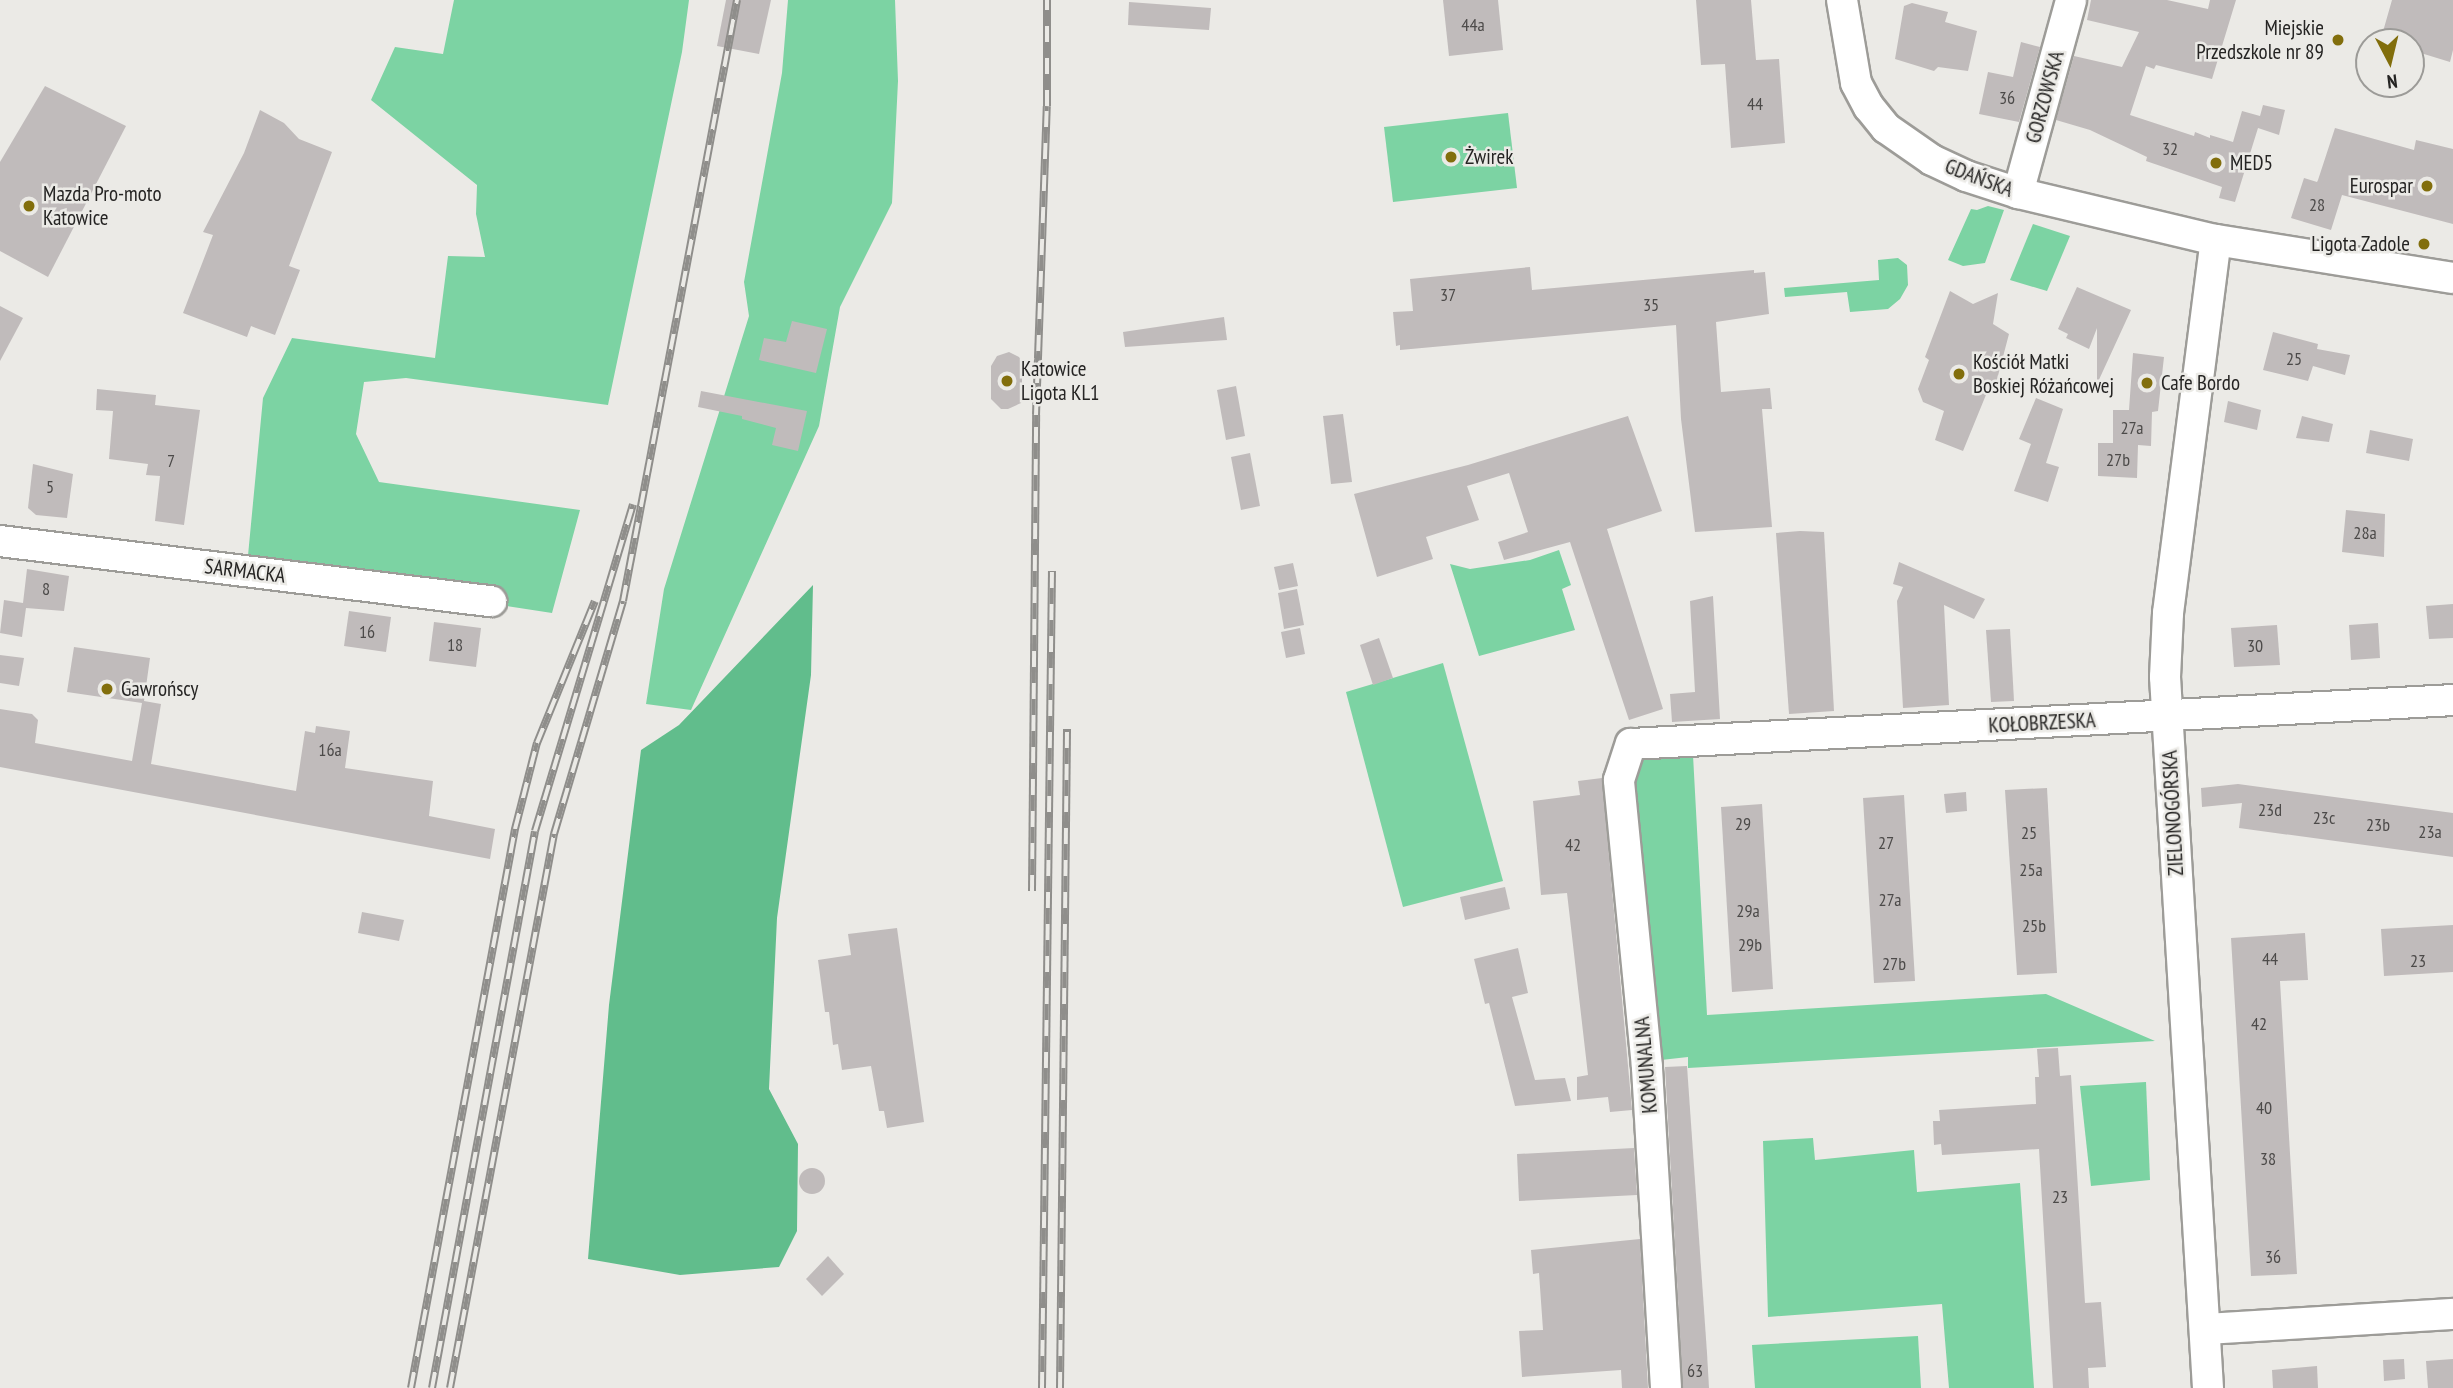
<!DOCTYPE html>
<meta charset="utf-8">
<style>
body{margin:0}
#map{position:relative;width:2453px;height:1388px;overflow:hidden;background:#ebeae6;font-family:"PT Sans Narrow",sans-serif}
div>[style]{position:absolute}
.green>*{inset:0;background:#7cd3a3}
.forest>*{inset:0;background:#61bd8c}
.building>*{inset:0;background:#c0bbbb}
.round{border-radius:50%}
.roads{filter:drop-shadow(2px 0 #9d9c98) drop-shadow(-2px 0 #9d9c98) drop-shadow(0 2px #9d9c98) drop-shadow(0 -2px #9d9c98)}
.street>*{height:30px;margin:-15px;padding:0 15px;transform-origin:15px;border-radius:15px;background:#fff}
.rail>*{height:8px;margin-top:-4px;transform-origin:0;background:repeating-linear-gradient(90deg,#ebeae6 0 16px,#8f8e8b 0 32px);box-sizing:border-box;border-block:2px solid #8f8e8b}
.dots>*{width:19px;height:19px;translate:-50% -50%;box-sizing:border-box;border:4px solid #ebeae6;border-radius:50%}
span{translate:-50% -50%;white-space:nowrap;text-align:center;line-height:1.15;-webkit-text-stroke:5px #ebeae6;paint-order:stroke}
.number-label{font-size:18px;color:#4c4a49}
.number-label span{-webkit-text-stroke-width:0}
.poi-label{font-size:21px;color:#252423}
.right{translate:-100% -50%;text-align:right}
.left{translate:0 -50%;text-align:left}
.street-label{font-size:21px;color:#252423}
.north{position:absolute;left:2355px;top:28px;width:70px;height:70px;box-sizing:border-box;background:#ebeae6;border:2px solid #9c9b98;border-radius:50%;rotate:173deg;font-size:19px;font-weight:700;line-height:28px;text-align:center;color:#252423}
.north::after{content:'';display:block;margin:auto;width:24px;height:32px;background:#826e0c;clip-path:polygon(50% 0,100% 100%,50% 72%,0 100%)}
</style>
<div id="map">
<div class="green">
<div style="clip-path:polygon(454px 0,689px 0,682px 52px,608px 405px,406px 378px,364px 382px,356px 434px,379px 482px,580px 510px,552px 613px,247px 566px,263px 398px,292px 338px,435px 358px,448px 256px,485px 257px,476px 214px,477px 185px,371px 100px,395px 47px,443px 54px)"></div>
<div style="clip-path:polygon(788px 0,895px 0,898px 81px,892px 203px,840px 307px,819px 426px,691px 710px,646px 704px,664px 589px,749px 316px,744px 282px,782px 73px)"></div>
<div style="clip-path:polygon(1508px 113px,1517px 188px,1393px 202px,1384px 127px)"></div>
<div style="clip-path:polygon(1988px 206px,2004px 210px,1985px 263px,1963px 266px,1948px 260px,1971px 209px,1977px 210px)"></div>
<div style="clip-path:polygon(2033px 224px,2070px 236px,2047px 291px,2010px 280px)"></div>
<div style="clip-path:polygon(1898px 258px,1907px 265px,1908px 285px,1900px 299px,1888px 309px,1850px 312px,1847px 292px,1785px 297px,1784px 288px,1879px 280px,1878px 260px)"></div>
<div style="clip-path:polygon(1559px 550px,1571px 585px,1562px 589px,1575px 630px,1479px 656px,1450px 564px,1470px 569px,1530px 560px)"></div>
<div style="clip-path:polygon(1443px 663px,1503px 881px,1403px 907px,1346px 692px)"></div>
<div style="clip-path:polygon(1693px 755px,1707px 1015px,2046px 994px,2155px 1041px,1688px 1068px,1688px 1057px,1661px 1060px,1625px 781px,1638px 757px)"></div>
<div style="clip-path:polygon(2146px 1082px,2150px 1180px,2091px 1186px,2080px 1086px)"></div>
<div style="clip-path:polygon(1813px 1138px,1815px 1160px,1914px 1150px,1917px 1192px,2020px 1183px,2034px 1388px,1949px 1388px,1942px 1304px,1768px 1317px,1763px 1141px)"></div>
<div style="clip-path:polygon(1918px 1336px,1921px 1388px,1755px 1388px,1752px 1345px)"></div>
</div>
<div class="forest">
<div style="clip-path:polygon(813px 585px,811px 675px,777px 918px,769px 1089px,798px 1144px,797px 1231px,779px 1267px,680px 1275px,588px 1259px,609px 1005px,641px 750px,679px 725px)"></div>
</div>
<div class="building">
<div style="clip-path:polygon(726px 0,771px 0,759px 54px,717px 46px)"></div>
<div style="clip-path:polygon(1443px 0,1498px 0,1503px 50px,1449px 56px)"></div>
<div style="clip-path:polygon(1696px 0,1751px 0,1756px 60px,1779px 59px,1785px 143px,1731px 148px,1725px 64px,1701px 65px)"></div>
<div style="clip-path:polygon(2091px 0,2167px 0,2208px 9px,2210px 0,2236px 0,2212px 79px,2156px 65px,2154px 69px,2146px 66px,2130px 115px,2194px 136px,2195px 132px,2210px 138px,2210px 135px,2233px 142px,2242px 111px,2260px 116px,2263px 105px,2285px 110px,2279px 135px,2258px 128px,2235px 202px,2219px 198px,2222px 187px,2146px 161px,2147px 157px,2090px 130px,2056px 120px,2074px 56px,2122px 67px,2139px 32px,2087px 20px)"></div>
<div style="clip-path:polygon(2392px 0,2453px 0,2453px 50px,2450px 62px,2411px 50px,2411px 42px,2380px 42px)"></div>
<div style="clip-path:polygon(1129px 2px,1211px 8px,1209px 30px,1128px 25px)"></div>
<div style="clip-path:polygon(1912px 3px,1948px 12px,1945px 22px,1977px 31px,1968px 71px,1938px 67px,1934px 71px,1895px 59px,1904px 6px)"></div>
<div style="clip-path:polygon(2021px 42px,2040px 47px,2019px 122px,1979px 114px,1988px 72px,2013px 77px)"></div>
<div style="clip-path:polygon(45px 86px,126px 126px,48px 277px,0 251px,0 162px)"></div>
<div style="clip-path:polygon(260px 110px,284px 123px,299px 139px,332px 152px,289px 266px,300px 270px,275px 335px,251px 326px,247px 337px,183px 313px,213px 235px,203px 232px,244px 153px)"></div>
<div style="clip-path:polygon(2335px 128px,2414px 150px,2416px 140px,2453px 149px,2453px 224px,2342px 195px,2331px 230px,2291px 218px,2304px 178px,2317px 182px,2318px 180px)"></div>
<div style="clip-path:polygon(1530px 267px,1532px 290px,1754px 270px,1754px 273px,1765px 272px,1769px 314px,1716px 322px,1721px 392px,1770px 388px,1772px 409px,1762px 409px,1772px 527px,1695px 532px,1681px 419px,1676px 325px,1400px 350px,1400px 345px,1396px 346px,1393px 312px,1413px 311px,1410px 279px)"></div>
<div style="clip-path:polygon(2077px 287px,2131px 310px,2097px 384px,2097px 328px,2089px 349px,2066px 338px,2068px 334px,2058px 329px)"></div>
<div style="clip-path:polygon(1950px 291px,1973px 304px,1998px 293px,1993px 324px,2009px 334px,1995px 387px,1990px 385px,1963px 451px,1935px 440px,1944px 411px,1923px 402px,1918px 389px,1929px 360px,1925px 357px)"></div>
<div style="clip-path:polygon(0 306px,23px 318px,0 361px)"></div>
<div style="clip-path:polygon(1224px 317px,1227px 340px,1125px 347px,1123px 332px)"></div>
<div style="clip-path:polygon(792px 321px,827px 329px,816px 373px,759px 360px,764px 338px,786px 342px)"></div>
<div style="clip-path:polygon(2273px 332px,2318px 344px,2317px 349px,2350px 355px,2345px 375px,2313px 366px,2308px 381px,2263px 370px)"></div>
<div style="clip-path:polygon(1009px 352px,1019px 357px,1022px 362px,1022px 397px,1021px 403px,1008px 409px,1001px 409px,991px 399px,991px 366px,997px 356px)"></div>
<div style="clip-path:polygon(2133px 353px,2164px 357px,2158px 411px,2152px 412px,2151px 446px,2138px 445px,2137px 478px,2098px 476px,2098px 443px,2113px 443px,2113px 410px,2129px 410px)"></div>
<div style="clip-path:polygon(1236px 386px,1245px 436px,1226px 440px,1217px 390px)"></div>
<div style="clip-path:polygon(97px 389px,156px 395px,155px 405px,200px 410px,184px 525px,155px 521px,160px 476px,146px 475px,148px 464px,109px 459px,113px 411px,96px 410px)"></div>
<div style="clip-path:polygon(701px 391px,807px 411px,798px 451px,772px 445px,776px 428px,742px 419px,742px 416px,698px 407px)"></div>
<div style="clip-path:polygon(2036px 398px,2063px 409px,2046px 463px,2059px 467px,2048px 502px,2014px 491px,2031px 444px,2019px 439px)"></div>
<div style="clip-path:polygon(2228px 401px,2261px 410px,2257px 430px,2224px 422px)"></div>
<div style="clip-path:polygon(1343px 414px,1352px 482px,1331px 484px,1323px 416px)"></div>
<div style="clip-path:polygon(1628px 416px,1662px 511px,1607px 529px,1663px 709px,1629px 720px,1570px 542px,1504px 560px,1498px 542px,1528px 532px,1509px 473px,1467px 486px,1479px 520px,1426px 537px,1433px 559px,1377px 577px,1354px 494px,1468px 465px)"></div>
<div style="clip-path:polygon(2302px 416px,2333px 424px,2329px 442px,2296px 438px)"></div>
<div style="clip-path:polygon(2370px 430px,2413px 439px,2409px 461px,2366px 453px)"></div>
<div style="clip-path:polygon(1250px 453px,1260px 506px,1241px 510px,1231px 457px)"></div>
<div style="clip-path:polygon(33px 464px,73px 474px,67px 518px,36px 515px,28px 508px)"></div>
<div style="clip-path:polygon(2346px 510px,2385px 514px,2384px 557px,2342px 552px)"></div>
<div style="clip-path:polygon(1800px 531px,1824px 532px,1834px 711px,1789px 714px,1776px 533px)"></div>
<div style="clip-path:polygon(1899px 562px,1985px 599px,1974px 619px,1944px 605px,1949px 705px,1903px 708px,1897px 601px,1903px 587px,1893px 584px)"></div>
<div style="clip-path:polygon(1293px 563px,1298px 586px,1279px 590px,1274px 567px)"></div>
<div style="clip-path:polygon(27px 569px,69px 576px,64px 611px,26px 608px,22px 637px,0 633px,4px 600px,23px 603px)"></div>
<div style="clip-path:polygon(1297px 589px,1304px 625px,1284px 629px,1278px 593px)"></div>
<div style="clip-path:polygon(1713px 596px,1720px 719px,1672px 722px,1670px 694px,1695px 692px,1690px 601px)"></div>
<div style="clip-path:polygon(2453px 604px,2453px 638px,2429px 639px,2426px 606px)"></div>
<div style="clip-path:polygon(349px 611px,391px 617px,386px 652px,344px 646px)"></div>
<div style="clip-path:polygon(434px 622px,481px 628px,476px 667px,429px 661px)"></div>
<div style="clip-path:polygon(2378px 623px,2380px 658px,2351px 660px,2349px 625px)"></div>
<div style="clip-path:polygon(2277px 625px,2280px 665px,2234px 667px,2231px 628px)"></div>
<div style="clip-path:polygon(1300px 628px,1305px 654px,1286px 658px,1281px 632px)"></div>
<div style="clip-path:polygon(2010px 629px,2014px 701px,1991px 702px,1986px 630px)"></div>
<div style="clip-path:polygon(1379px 638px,1393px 678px,1373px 685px,1360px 645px)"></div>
<div style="clip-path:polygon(74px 647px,150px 658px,144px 701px,161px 704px,151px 764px,296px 791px,305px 731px,315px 733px,316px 726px,350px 731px,345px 768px,433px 781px,429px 816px,495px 829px,490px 859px,0 767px,0 709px,32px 714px,38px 720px,35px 743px,132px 761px,142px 703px,67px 692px)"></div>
<div style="clip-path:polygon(0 655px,24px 658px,19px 686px,0 683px)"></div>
<div style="clip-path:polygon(1602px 778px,1632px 1110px,1610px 1112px,1608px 1097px,1577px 1100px,1577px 1077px,1588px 1075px,1567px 893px,1541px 895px,1533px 801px,1580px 795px,1578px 781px)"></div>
<div style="clip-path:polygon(2238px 784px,2453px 813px,2453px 857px,2239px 828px,2242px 803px,2202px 807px,2201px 788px)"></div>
<div style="clip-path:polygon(2047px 788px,2057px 973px,2017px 975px,2005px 790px)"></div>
<div style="clip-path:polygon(1966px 792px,1967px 811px,1946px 813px,1944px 794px)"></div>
<div style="clip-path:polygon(1904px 795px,1915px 981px,1874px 983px,1863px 798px)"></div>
<div style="clip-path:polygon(1762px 804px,1773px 989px,1732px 992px,1721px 807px)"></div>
<div style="clip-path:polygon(1505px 887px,1510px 909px,1465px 920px,1460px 897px)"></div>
<div style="clip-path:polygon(362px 912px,404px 920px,399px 941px,358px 933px)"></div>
<div style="clip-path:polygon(2453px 925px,2453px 972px,2384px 976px,2381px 929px)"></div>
<div style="clip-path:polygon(897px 928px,924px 1122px,887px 1128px,884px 1111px,879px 1111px,871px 1066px,842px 1070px,838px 1044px,833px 1045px,829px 1012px,825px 1012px,818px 960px,851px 955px,848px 934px)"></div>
<div style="clip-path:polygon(2305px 933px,2308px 980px,2280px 981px,2297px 1274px,2251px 1276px,2231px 938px)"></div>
<div style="clip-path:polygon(1518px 948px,1528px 993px,1512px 997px,1535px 1080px,1565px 1078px,1571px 1101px,1515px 1106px,1489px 1003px,1485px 1004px,1474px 959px)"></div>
<div style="clip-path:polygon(2058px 1048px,2060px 1076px,2071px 1075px,2085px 1303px,2101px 1302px,2106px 1367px,2088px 1368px,2089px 1388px,2053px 1388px,2039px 1149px,1942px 1155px,1941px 1144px,1934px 1145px,1933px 1121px,1940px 1121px,1939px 1110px,2036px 1104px,2035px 1077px,2039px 1077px,2037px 1049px)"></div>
<div style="clip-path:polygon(1687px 1066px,1707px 1353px,1709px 1388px,1683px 1388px,1665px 1067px)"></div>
<div style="clip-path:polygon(1634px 1148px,1637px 1195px,1519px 1201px,1517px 1154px)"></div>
<div class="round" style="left:799px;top:1168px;width:26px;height:26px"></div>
<div style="clip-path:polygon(1640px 1239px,1648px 1388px,1622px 1388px,1621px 1370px,1522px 1377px,1519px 1331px,1543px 1330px,1539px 1273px,1533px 1274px,1531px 1250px)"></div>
<div style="clip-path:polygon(828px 1256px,844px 1274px,822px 1296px,806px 1279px)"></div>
<div style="clip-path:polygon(2404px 1359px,2405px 1379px,2384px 1381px,2383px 1360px)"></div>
<div style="clip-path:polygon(2453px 1359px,2453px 1388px,2428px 1388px,2426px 1361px)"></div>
<div style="clip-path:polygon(2317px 1366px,2318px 1388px,2273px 1388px,2272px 1370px)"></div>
</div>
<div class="roads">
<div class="street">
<div style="left:1842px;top:0;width:84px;rotate:80.4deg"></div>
<div style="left:1856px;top:83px;width:27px;rotate:62deg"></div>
<div style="left:1869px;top:107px;width:27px;rotate:51deg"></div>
<div style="left:1886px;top:128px;width:56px;rotate:34.8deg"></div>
<div style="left:1932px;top:160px;width:38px;rotate:25deg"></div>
<div style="left:1966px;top:176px;width:55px;rotate:18.1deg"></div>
<div style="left:2018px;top:193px;width:204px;rotate:13.4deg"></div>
<div style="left:2216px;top:240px;width:240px;rotate:9.1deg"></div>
<div style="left:2018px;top:193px;width:200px;rotate:-74.6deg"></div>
<div style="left:0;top:541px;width:495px;rotate:7deg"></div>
<div style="left:2205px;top:1329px;width:248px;rotate:-3.5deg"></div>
<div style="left:1666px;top:1388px;width:322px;rotate:-93.4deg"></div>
<div style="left:1647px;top:1067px;width:288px;rotate:-95.6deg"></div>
<div style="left:1619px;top:780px;width:38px;rotate:-72deg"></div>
<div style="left:1631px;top:744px;width:823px;rotate:-3.06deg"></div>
<div style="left:2208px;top:1388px;width:712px;rotate:-93.46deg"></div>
<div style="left:2165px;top:677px;width:64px;rotate:-87.3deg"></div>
<div style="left:2168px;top:613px;width:376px;rotate:-82.7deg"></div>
</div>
</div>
<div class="rail">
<div style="left:1032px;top:891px;width:476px;rotate:-89.5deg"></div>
<div style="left:1036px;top:415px;width:309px;rotate:-88deg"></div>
<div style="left:1047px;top:106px;width:106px;rotate:-90deg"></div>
<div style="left:411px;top:1388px;width:569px;rotate:-79.46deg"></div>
<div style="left:515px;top:829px;width:89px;rotate:-75.7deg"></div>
<div style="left:537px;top:743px;width:153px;rotate:-67.8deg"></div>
<div style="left:432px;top:1388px;width:566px;rotate:-79.52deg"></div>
<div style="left:535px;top:831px;width:341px;rotate:-73.3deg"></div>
<div style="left:450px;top:1388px;width:564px;rotate:-79.37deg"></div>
<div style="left:554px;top:834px;width:243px;rotate:-73.5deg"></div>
<div style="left:623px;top:601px;width:612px;rotate:-79.26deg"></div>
<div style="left:1042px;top:1388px;width:817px;rotate:-89.3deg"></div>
<div style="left:1060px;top:1388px;width:659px;rotate:-89.39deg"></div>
</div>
<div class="dots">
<div style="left:2338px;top:40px;background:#826e0c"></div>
<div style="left:1451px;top:157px;background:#826e0c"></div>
<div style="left:2216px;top:163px;background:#826e0c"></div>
<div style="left:2427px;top:186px;background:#826e0c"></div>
<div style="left:29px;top:206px;background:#826e0c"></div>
<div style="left:2424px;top:244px;background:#826e0c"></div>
<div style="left:1959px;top:374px;background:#826e0c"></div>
<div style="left:1007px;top:381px;background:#826e0c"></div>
<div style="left:2147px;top:383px;background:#826e0c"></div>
<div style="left:107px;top:689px;background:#826e0c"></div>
</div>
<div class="number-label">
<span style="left:1473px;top:25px">44a</span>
<span style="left:2007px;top:98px">36</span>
<span style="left:1755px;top:104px">44</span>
<span style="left:2170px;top:149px">32</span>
<span style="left:2317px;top:205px">28</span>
<span style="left:1448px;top:295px">37</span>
<span style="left:1651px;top:305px">35</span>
<span style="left:2294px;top:359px">25</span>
<span style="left:2132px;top:428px">27a</span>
<span style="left:2118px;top:460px">27b</span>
<span style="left:171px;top:461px">7</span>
<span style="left:50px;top:487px">5</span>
<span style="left:2365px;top:533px">28a</span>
<span style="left:46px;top:589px">8</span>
<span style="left:367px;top:632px">16</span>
<span style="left:455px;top:645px">18</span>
<span style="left:2255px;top:646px">30</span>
<span style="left:330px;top:750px">16a</span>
<span style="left:2270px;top:810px">23d</span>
<span style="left:2324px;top:818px">23c</span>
<span style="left:1743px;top:824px">29</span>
<span style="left:2378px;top:825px">23b</span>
<span style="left:2430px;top:832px">23a</span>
<span style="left:2029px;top:833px">25</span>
<span style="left:1886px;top:843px">27</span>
<span style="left:1573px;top:845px">42</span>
<span style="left:2031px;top:870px">25a</span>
<span style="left:1890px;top:900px">27a</span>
<span style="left:1748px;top:911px">29a</span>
<span style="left:2034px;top:926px">25b</span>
<span style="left:1750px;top:945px">29b</span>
<span style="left:2270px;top:959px">44</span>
<span style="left:2418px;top:961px">23</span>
<span style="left:1894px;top:964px">27b</span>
<span style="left:2259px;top:1024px">42</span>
<span style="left:2264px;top:1108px">40</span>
<span style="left:2268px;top:1159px">38</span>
<span style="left:2060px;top:1197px">23</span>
<span style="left:2273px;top:1257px">36</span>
<span style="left:1695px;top:1371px">63</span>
</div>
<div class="poi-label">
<span class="right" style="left:2324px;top:40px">Miejskie<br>Przedszkole nr 89</span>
<span class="left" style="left:1465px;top:157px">Żwirek</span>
<span class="left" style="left:2230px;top:163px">MED5</span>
<span class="right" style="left:2413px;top:186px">Eurospar</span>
<span class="left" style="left:43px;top:206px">Mazda Pro-moto<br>Katowice</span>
<span class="right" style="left:2410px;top:244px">Ligota Zadole</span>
<span class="left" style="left:1973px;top:374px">Kościół Matki<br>Boskiej Różańcowej</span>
<span class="left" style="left:1021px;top:381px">Katowice<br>Ligota KL1</span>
<span class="left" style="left:2161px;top:383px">Cafe Bordo</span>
<span class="left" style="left:121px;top:689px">Gawrońscy</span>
</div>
<div class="street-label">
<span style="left:2045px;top:97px;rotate:-75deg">GORZOWSKA</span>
<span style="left:1979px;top:178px;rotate:21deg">GDAŃSKA</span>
<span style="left:245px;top:571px;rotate:7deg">SARMACKA</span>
<span style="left:2042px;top:723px;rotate:-3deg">KOŁOBRZESKA</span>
<span style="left:2173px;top:813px;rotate:-93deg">ZIELONOGÓRSKA</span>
<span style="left:1646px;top:1065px;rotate:-95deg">KOMUNALNA</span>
</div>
<div class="north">N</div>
</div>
